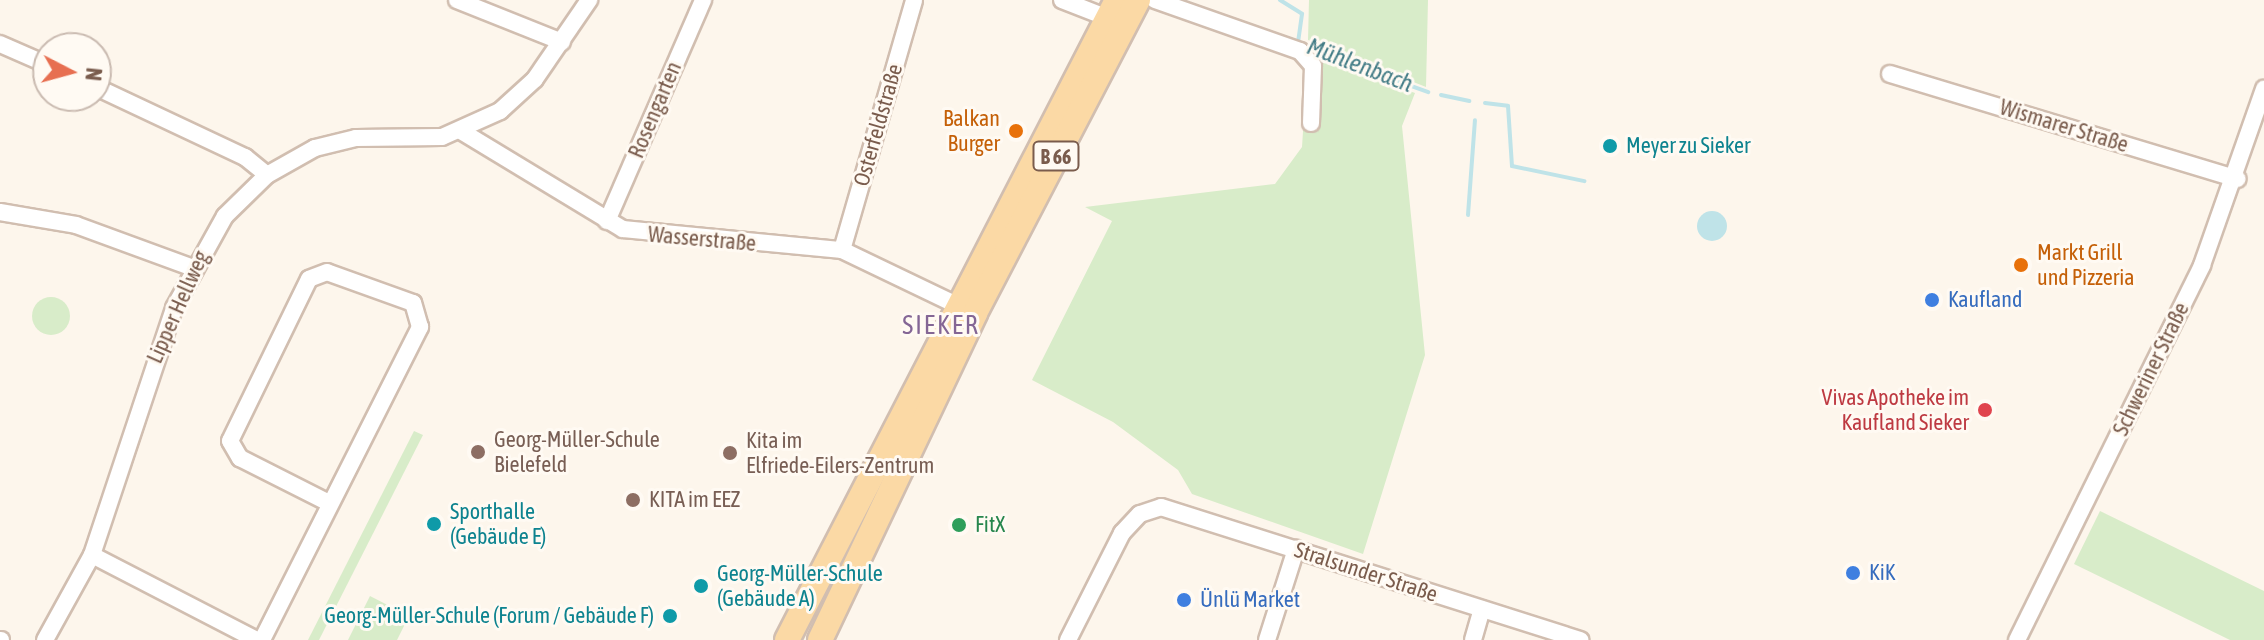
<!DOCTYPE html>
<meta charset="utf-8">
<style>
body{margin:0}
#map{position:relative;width:2264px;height:640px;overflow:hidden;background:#fdf6ec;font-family:"Asap Condensed",sans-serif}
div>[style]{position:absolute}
.green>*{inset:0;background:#d8ecc9}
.round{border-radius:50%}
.water>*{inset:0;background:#bfe3e8}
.stream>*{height:4px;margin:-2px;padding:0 2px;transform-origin:2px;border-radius:2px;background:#bfe3e8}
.roads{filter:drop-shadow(2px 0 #d1beb0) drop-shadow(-2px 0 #d1beb0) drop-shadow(0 2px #d1beb0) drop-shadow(0 -2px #d1beb0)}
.minor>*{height:16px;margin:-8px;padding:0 8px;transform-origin:8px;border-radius:8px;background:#fff}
.primary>*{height:24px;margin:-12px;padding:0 12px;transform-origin:12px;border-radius:12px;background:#fbd9a5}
.dots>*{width:22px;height:22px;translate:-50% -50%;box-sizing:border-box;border:4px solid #fffaf3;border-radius:50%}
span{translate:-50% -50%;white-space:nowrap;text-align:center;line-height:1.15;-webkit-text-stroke:6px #fffaf3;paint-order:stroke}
.shield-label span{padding:2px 6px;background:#fffaf3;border:2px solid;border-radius:6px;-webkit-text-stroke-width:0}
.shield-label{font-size:20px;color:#7a5c4d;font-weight:700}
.street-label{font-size:22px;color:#7a5c4d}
.food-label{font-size:22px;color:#c56008}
.right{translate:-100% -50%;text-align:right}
.left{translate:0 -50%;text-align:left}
.culture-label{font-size:22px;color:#0d838f}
.shop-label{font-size:22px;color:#366cbe}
.health-label{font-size:22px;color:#be3a42}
.education-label{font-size:22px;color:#785e54}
.leisure-label{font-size:22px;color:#27864d}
.water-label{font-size:24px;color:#437c86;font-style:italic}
.quarter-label{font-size:26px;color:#846695;letter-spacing:2px}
.north{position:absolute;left:32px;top:32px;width:80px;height:80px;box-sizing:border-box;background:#fffaf3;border:2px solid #cabbb1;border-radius:50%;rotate:96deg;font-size:22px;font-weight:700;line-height:32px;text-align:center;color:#7a5c4d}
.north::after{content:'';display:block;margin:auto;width:28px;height:36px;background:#e76f51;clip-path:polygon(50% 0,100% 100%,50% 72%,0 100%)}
</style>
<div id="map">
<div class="green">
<div style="clip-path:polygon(1309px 0,1428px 0,1426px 87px,1308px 40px)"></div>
<div style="clip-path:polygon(1308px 53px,1415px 93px,1402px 126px,1425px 355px,1363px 554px,1192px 494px,1178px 470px,1113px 422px,1032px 380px,1112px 221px,1085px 207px,1275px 184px,1302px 147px)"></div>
<div class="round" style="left:32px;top:297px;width:38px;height:38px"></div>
<div style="clip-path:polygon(414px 431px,423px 435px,319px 640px,308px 640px)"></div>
<div style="clip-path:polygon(2100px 511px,2264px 591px,2264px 640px,2230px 640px,2074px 564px)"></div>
<div style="clip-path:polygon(370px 596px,409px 616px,397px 640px,348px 640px)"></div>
</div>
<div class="water">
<div class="round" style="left:1697px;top:211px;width:30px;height:30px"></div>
</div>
<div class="stream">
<div style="left:1280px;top:0;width:26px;rotate:32deg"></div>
<div style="left:1302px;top:14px;width:30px;rotate:98deg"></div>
<div style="left:1305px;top:48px;width:131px;rotate:19.7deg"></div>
<div style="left:1441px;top:95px;width:29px;rotate:12deg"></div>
<div style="left:1485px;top:103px;width:23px;rotate:7deg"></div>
<div style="left:1508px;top:106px;width:60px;rotate:86.2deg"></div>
<div style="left:1512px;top:166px;width:74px;rotate:11.8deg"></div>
<div style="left:1468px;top:215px;width:95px;rotate:-85.8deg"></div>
</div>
<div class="roads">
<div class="minor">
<div style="left:457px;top:0;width:113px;rotate:21.8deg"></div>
<div style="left:1062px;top:0;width:49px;rotate:21.4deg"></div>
<div style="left:1155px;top:0;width:154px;rotate:19.4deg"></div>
<div style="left:1300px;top:51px;width:20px;rotate:49deg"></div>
<div style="left:1313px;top:66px;width:57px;rotate:92deg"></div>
<div style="left:0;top:44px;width:52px;rotate:23.6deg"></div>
<div style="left:1890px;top:74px;width:363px;rotate:16.8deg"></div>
<div style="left:96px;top:87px;width:165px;rotate:25.2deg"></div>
<div style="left:245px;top:157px;width:28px;rotate:39deg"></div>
<div style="left:461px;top:131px;width:189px;rotate:31.2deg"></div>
<div style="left:623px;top:229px;width:220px;rotate:5.5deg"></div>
<div style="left:842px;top:250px;width:130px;rotate:25.6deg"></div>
<div style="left:0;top:212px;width:77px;rotate:9.7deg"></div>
<div style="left:76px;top:225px;width:122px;rotate:20.1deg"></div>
<div style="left:607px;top:221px;width:241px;rotate:-66.5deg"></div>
<div style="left:842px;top:250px;width:260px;rotate:-73.9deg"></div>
<div style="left:92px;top:555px;width:186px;rotate:27.3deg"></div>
<div style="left:0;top:640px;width:1px"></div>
<div style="left:45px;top:640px;width:97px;rotate:-61.1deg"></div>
<div style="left:92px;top:555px;width:260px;rotate:-71.6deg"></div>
<div style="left:174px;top:308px;width:105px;rotate:-61deg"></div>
<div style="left:225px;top:216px;width:59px;rotate:-44.3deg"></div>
<div style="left:267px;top:175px;width:55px;rotate:-29.4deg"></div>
<div style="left:315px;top:148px;width:42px;rotate:-13.7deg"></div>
<div style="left:356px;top:138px;width:86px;rotate:-0.7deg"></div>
<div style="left:442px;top:137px;width:64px;rotate:-24.1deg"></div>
<div style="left:500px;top:111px;width:47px;rotate:-42.4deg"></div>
<div style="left:535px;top:79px;width:96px;rotate:-55.6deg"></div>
<div style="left:262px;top:640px;width:351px;rotate:-63.2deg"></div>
<div style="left:420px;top:327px;width:25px;rotate:-106deg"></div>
<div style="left:413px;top:303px;width:91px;rotate:-160.2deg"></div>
<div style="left:327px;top:272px;width:19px;rotate:159deg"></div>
<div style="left:309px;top:279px;width:180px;rotate:116deg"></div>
<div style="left:230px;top:441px;width:20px;rotate:60deg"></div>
<div style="left:240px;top:458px;width:100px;rotate:26.8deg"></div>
<div style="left:1068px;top:640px;width:120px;rotate:-63.2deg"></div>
<div style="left:1122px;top:533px;width:26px;rotate:-47deg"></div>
<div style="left:1140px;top:514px;width:22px;rotate:-18deg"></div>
<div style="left:1161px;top:507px;width:440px;rotate:17.6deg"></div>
<div style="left:1267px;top:640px;width:96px;rotate:-72.3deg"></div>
<div style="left:1473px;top:640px;width:32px;rotate:-74deg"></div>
<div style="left:2017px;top:640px;width:418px;rotate:-63.7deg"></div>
<div style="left:2202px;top:265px;width:187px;rotate:-70.6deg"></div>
</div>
<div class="primary">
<div style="left:787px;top:640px;width:720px;rotate:-62.72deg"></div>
<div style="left:820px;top:640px;width:362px;rotate:-64.6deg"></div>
<div style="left:975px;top:313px;width:353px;rotate:-62.5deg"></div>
</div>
</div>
<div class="dots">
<div style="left:1016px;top:131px;background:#e8710a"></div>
<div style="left:1610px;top:146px;background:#0f9aa8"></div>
<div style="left:2021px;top:265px;background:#e8710a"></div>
<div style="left:1932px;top:300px;background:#3f7fe0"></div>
<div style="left:1985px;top:410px;background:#e0444e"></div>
<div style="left:478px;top:452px;background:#8d6e63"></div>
<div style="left:730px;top:453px;background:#8d6e63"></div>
<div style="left:633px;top:500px;background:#8d6e63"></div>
<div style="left:434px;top:524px;background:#0f9aa8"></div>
<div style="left:959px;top:525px;background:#2e9e5b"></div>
<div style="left:1853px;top:573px;background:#3f7fe0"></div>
<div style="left:701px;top:586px;background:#0f9aa8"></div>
<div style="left:1184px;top:600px;background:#3f7fe0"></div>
<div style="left:670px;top:616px;background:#0f9aa8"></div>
</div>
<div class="shield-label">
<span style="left:1056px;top:156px">B 66</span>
</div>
<div class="street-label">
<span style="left:655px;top:110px;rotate:-67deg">Rosengarten</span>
<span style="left:878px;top:125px;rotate:-74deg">Osterfeldstraße</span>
<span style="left:2064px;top:126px;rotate:17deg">Wismarer Straße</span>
<span style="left:702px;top:239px;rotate:5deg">Wasserstraße</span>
<span style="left:178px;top:307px;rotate:-66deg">Lipper Hellweg</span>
<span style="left:2151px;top:369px;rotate:-64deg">Schweriner Straße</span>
<span style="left:1366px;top:572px;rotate:18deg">Stralsunder Straße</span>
</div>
<div class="food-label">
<span class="right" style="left:1000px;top:131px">Balkan<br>Burger</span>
<span class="left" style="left:2037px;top:265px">Markt Grill<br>und Pizzeria</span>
</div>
<div class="culture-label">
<span class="left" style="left:1626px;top:146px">Meyer zu Sieker</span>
<span class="left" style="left:450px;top:524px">Sporthalle<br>(Gebäude E)</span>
<span class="left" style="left:717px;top:586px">Georg-Müller-Schule<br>(Gebäude A)</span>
<span class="right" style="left:654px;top:616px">Georg-Müller-Schule (Forum / Gebäude F)</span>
</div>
<div class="shop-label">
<span class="left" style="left:1948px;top:300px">Kaufland</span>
<span class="left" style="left:1869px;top:573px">KiK</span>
<span class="left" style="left:1200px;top:600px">Ünlü Market</span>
</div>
<div class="health-label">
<span class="right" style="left:1969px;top:410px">Vivas Apotheke im<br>Kaufland Sieker</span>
</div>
<div class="education-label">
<span class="left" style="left:494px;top:452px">Georg-Müller-Schule<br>Bielefeld</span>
<span class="left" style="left:746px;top:453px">Kita im<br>Elfriede-Eilers-Zentrum</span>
<span class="left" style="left:649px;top:500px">KITA im EEZ</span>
</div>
<div class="leisure-label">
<span class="left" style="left:975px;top:525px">FitX</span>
</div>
<div class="water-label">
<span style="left:1360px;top:65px;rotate:21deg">Mühlenbach</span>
</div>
<div class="quarter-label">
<span style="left:941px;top:326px">SIEKER</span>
</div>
<div class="north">N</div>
</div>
